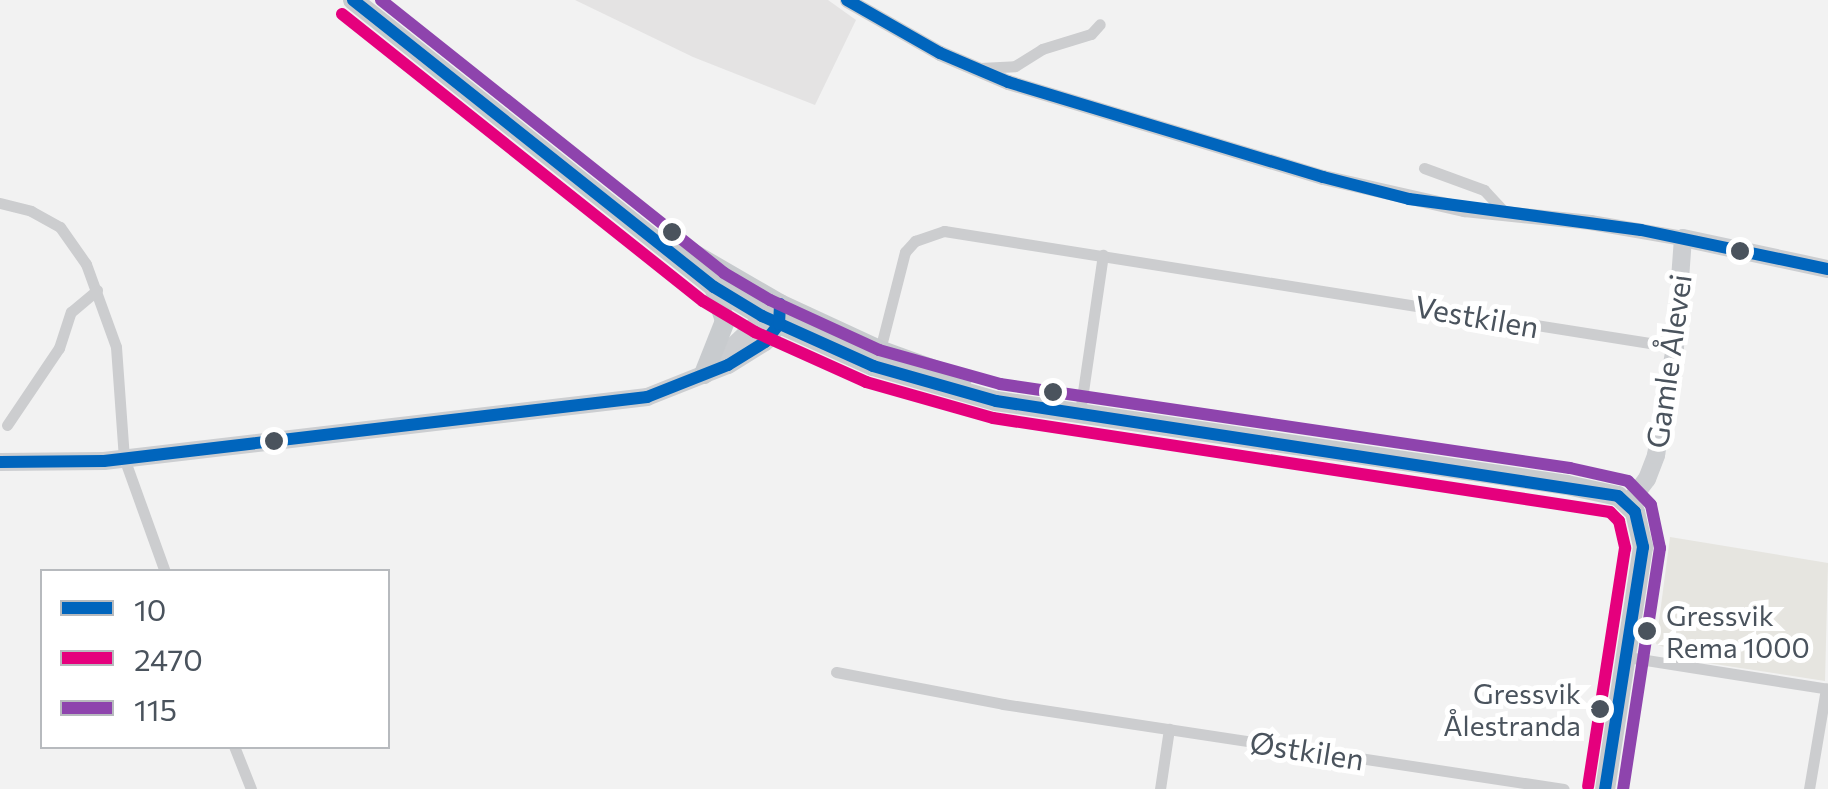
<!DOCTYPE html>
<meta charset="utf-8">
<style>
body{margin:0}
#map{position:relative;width:1828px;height:789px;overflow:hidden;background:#f2f2f2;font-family:Commissioner,sans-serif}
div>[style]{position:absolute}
.commercial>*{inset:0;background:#e6e5e0}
.education>*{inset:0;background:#e4e3e3}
.minor>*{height:11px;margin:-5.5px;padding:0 5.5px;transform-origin:5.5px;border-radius:5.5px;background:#cccdcf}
.tertiary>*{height:15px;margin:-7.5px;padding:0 7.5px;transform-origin:7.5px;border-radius:7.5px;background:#cccdcf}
.secondary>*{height:18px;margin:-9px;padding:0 9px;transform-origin:9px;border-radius:9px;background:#ccced1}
.primary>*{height:20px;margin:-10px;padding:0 10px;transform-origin:10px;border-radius:10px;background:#c8cbce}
.bus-1>*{height:12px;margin:-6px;padding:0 6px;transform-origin:6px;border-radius:6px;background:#0065bd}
.bus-2>*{height:12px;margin:-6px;padding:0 6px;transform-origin:6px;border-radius:6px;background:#e5007d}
.bus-3>*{height:12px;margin:-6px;padding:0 6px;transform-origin:6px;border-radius:6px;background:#8e44ad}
.dots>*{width:28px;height:28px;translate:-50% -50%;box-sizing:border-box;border:5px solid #fff;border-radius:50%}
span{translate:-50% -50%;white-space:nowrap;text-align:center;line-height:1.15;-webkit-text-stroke:10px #fff;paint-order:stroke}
.bus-label{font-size:28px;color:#4a535d}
.left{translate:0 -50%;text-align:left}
.right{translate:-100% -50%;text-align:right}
.street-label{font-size:30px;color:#4a535d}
.legend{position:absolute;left:40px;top:569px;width:350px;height:180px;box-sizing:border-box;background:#fff;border:2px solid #b7babe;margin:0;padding:12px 18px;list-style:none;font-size:30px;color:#4a535d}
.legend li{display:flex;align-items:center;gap:20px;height:50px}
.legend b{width:50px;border:2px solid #b7babe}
</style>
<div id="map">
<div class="commercial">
<div style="clip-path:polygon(1670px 537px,1828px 563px,1825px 681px,1701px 662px,1656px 644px)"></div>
</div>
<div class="education">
<div style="clip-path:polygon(575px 0,828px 0,856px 20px,815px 105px,693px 57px)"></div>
</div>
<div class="minor">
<div style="left:980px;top:68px;width:35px;rotate:-3deg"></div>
<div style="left:1015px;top:66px;width:32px;rotate:-32deg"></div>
<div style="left:1042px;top:49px;width:51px;rotate:-17deg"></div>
<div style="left:1091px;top:34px;width:13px;rotate:-48deg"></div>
<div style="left:1424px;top:168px;width:64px;rotate:20.1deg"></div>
<div style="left:1484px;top:190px;width:33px;rotate:47deg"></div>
<div style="left:0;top:203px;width:32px;rotate:14deg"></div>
<div style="left:31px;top:211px;width:33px;rotate:29deg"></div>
<div style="left:60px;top:227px;width:45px;rotate:54.9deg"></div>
<div style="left:86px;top:264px;width:88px;rotate:70.1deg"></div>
<div style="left:116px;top:347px;width:111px;rotate:85.9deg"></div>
<div style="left:124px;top:458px;width:121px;rotate:70.2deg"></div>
<div style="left:882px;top:342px;width:93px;rotate:-75.7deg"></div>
<div style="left:905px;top:252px;width:15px;rotate:-48deg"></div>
<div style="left:915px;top:241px;width:31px;rotate:-19deg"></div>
<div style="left:944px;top:231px;width:740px;rotate:9.02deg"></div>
<div style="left:1080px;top:412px;width:159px;rotate:-81.7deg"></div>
<div style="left:7px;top:425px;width:93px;rotate:-56deg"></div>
<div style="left:59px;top:348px;width:38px;rotate:-72deg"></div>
<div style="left:71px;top:312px;width:34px;rotate:-40deg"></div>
<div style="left:1627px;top:657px;width:204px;rotate:9deg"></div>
<div style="left:836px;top:672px;width:170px;rotate:10.8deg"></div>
<div style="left:1003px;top:704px;width:567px;rotate:8.62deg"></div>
<div style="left:234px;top:746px;width:46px;rotate:68.4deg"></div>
<div style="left:1160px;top:789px;width:61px;rotate:-81.5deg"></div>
<div style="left:1809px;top:789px;width:102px;rotate:-80.4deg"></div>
</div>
<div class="tertiary">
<div style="left:847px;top:0;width:107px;rotate:29.7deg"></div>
<div style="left:940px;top:53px;width:74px;rotate:23.1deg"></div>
<div style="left:1008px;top:82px;width:329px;rotate:16.8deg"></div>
<div style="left:1323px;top:177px;width:145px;rotate:12.8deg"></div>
<div style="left:1464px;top:209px;width:127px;rotate:5.9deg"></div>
<div style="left:1590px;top:222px;width:94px;rotate:9.8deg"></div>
</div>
<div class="secondary">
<div style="left:710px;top:368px;width:84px;rotate:-43.6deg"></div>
<div style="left:0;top:462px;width:104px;rotate:-0.6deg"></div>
<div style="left:104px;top:461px;width:547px;rotate:-6.72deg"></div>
<div style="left:647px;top:397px;width:87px;rotate:-21.6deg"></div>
<div style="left:728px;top:365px;width:44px;rotate:-31.9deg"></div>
<div style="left:765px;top:342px;width:23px;rotate:-52deg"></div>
<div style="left:779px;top:324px;width:14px;rotate:-86deg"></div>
<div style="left:1628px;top:504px;width:31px;rotate:-53deg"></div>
<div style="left:1647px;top:479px;width:26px;rotate:-69deg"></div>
<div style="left:1656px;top:455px;width:110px;rotate:-80deg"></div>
<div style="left:1675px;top:347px;width:109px;rotate:-85.8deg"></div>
<div style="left:1683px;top:238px;width:148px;rotate:12.1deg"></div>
</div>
<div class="primary">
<div style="left:353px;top:0;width:461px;rotate:38.5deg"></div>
<div style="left:714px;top:287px;width:56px;rotate:31.1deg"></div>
<div style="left:762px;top:316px;width:122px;rotate:24.2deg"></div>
<div style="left:873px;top:366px;width:128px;rotate:15.9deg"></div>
<div style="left:996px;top:401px;width:577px;rotate:8.37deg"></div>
<div style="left:1567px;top:485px;width:52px;rotate:12.2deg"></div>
<div style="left:1618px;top:496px;width:23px;rotate:43deg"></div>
<div style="left:1635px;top:512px;width:36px;rotate:77deg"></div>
<div style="left:1643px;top:547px;width:245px;rotate:98.9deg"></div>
<div style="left:673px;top:242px;width:124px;rotate:30.1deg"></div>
<div style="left:780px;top:304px;width:109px;rotate:24.9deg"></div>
<div style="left:879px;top:350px;width:88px;rotate:19.9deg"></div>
<div style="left:704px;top:374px;width:57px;rotate:-68.4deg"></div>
<div style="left:725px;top:321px;width:36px;rotate:-108deg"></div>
</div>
<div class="bus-1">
<div style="left:353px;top:0;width:461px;rotate:38.5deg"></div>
<div style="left:714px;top:287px;width:56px;rotate:31.1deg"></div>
<div style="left:762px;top:316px;width:122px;rotate:24.2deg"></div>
<div style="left:873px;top:366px;width:128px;rotate:15.9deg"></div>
<div style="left:996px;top:401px;width:629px;rotate:8.68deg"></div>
<div style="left:1618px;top:496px;width:23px;rotate:43deg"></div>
<div style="left:1635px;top:512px;width:36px;rotate:77deg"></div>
<div style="left:1643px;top:547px;width:245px;rotate:98.9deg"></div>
<div style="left:847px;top:0;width:107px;rotate:29.7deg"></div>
<div style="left:940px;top:53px;width:74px;rotate:23.1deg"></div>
<div style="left:1008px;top:82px;width:329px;rotate:16.8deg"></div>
<div style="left:1323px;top:177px;width:89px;rotate:14.3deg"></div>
<div style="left:1409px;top:199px;width:234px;rotate:7.6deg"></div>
<div style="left:1641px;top:230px;width:191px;rotate:11.8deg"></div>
<div style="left:0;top:462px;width:104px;rotate:-0.6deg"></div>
<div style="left:104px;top:461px;width:547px;rotate:-6.72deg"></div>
<div style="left:647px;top:397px;width:87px;rotate:-21.6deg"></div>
<div style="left:728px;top:365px;width:44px;rotate:-31.9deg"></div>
<div style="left:765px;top:342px;width:23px;rotate:-52deg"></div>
<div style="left:779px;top:324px;width:20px;rotate:-87deg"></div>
</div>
<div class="bus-2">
<div style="left:342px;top:14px;width:461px;rotate:38.5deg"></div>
<div style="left:703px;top:301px;width:61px;rotate:30.8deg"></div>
<div style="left:755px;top:332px;width:122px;rotate:24.2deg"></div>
<div style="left:866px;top:382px;width:132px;rotate:15.8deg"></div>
<div style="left:993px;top:418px;width:624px;rotate:8.66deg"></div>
<div style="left:1610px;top:512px;width:13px;rotate:45deg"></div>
<div style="left:1619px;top:521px;width:28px;rotate:77deg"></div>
<div style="left:1625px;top:548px;width:241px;rotate:98.8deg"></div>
</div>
<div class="bus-3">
<div style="left:381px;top:0;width:438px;rotate:38.5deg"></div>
<div style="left:724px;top:273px;width:53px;rotate:30.4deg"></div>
<div style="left:770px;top:300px;width:120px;rotate:24.6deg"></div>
<div style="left:879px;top:350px;width:126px;rotate:15.7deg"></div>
<div style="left:1000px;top:384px;width:576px;rotate:8.38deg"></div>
<div style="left:1570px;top:468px;width:59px;rotate:12.6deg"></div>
<div style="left:1628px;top:481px;width:33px;rotate:46deg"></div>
<div style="left:1651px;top:505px;width:44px;rotate:78.2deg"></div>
<div style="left:1660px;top:548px;width:244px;rotate:98.7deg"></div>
</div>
<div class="dots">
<div style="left:672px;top:232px;background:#4a535d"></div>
<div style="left:1740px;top:251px;background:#4a535d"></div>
<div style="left:1053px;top:392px;background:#4a535d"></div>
<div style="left:274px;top:441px;background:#4a535d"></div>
<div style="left:1647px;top:631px;background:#4a535d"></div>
<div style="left:1600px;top:709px;background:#4a535d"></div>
</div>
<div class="bus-label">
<span class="left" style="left:1666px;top:631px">Gressvik<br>Rema 1000</span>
<span class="right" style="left:1581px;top:709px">Gressvik<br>Ålestranda</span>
</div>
<div class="street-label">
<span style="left:1477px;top:316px;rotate:10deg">Vestkilen</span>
<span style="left:1668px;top:361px;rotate:-82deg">Gamle Ålevei</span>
<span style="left:1307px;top:750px;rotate:9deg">Østkilen</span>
</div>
<ul class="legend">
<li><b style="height:12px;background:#0065bd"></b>10</li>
<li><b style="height:12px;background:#e5007d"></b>2470</li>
<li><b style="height:12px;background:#8e44ad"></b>115</li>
</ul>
</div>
